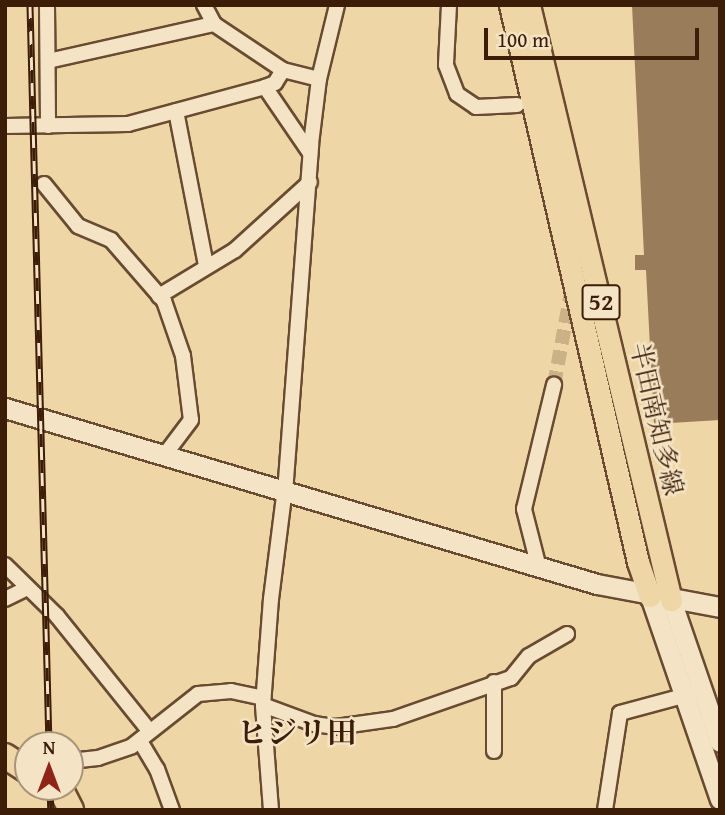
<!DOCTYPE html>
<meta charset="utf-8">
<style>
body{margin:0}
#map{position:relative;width:725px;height:815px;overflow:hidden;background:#eed6a6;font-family:"Gentium Book Plus","Noto Serif JP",serif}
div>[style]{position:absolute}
.building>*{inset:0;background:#997d5a}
.street-tunnel>*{height:14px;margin-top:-7px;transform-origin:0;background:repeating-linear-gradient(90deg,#cab186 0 14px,transparent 0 21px)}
.roads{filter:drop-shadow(2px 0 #684b30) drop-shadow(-2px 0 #684b30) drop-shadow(0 2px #684b30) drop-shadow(0 -2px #684b30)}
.street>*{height:14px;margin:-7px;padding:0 7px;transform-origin:7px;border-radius:7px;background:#f4e4c5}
.secondary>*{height:19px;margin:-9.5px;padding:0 9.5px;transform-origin:9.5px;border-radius:9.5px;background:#f4e4c5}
.primary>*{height:21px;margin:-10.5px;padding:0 10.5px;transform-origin:10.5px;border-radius:10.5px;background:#eed6a6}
.highway>*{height:24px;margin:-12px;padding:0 12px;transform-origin:12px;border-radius:12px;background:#eed6a6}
.rail>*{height:7px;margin-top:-3.5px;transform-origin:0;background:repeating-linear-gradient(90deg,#f4e4c5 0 13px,#3c1d08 0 26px);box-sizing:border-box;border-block:2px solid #3c1d08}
span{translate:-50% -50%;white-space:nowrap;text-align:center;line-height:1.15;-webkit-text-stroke:5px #f4e4c5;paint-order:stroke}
.shield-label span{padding:2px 5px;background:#f4e4c5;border:2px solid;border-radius:5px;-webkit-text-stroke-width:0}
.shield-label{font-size:24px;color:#3c1d08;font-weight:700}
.street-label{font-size:26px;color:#3c1d08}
.quarter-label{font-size:30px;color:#3c1d08;font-weight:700}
.frame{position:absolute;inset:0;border:7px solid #3c1d08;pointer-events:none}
.north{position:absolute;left:14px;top:731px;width:70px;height:70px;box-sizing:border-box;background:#f4e4c5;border:2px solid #aa9479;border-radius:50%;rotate:0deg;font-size:19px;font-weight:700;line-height:28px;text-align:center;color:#3c1d08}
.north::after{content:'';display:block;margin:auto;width:24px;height:32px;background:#8f2418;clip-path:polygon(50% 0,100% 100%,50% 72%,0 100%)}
.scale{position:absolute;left:484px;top:28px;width:215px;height:32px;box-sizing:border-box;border:4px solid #3c1d08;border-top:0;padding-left:9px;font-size:21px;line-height:24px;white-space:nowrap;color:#3c1d08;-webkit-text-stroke:5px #f4e4c5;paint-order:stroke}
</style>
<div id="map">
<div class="building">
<div style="clip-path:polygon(632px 5px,720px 5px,720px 420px,654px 424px,646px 270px,635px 270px,635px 255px,644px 255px)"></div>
</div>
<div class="street-tunnel">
<div style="left:554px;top:385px;width:100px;rotate:-79.6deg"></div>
</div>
<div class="roads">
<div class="street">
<div style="left:47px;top:5px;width:121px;rotate:89.5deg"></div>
<div style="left:204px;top:5px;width:21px;rotate:62deg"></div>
<div style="left:214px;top:24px;width:83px;rotate:33.7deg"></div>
<div style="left:283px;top:70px;width:37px;rotate:14deg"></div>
<div style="left:449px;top:5px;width:60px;rotate:92.9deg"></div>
<div style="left:446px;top:65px;width:31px;rotate:69deg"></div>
<div style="left:457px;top:94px;width:23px;rotate:34deg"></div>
<div style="left:476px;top:107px;width:41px;rotate:-2.8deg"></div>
<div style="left:48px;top:61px;width:170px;rotate:-12.6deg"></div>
<div style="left:265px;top:87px;width:80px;rotate:55.7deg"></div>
<div style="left:176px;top:111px;width:158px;rotate:79deg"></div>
<div style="left:5px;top:126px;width:123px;rotate:-0.9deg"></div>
<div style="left:128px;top:124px;width:142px;rotate:-15.1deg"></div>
<div style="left:265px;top:87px;width:11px;rotate:-22deg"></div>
<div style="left:275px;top:83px;width:15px;rotate:-58deg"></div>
<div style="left:44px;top:184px;width:54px;rotate:51deg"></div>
<div style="left:78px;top:226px;width:36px;rotate:23deg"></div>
<div style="left:111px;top:240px;width:81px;rotate:49deg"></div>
<div style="left:164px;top:301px;width:58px;rotate:70.9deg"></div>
<div style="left:183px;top:356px;width:64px;rotate:82.9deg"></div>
<div style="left:191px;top:420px;width:46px;rotate:127.1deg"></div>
<div style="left:159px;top:296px;width:89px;rotate:-31.2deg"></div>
<div style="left:235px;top:250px;width:101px;rotate:-42.2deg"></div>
<div style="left:5px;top:565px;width:73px;rotate:44.4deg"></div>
<div style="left:57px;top:616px;width:145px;rotate:51.2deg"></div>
<div style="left:539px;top:568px;width:61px;rotate:-104.3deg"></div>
<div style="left:524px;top:509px;width:128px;rotate:-76.4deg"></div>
<div style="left:5px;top:599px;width:25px;rotate:-26deg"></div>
<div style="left:494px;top:682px;width:69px;rotate:90deg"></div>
<div style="left:263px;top:705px;width:54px;rotate:20.4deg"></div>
<div style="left:314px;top:724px;width:22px;rotate:8deg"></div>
<div style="left:336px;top:727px;width:58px;rotate:-8deg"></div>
<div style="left:393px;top:719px;width:125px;rotate:-19.2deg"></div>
<div style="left:511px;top:678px;width:28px;rotate:-51deg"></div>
<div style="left:529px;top:656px;width:44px;rotate:-30.1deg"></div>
<div style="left:140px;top:741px;width:33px;rotate:59deg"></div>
<div style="left:157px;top:769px;width:44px;rotate:69.9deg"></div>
<div style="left:70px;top:761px;width:28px;rotate:-6deg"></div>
<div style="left:98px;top:758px;width:36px;rotate:-19deg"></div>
<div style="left:132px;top:746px;width:84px;rotate:-38.2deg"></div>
<div style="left:198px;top:694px;width:33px;rotate:-5deg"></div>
<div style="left:231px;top:691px;width:33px;rotate:12deg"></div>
<div style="left:271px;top:810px;width:105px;rotate:-94.4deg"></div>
<div style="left:263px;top:705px;width:106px;rotate:-85.7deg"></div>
<div style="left:271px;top:599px;width:120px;rotate:-82.8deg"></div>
<div style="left:286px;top:480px;width:337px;rotate:-85.7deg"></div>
<div style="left:311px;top:144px;width:65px;rotate:-83deg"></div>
<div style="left:319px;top:79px;width:76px;rotate:-76.3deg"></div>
<div style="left:605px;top:810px;width:98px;rotate:-81.2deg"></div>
<div style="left:620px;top:713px;width:77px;rotate:-15.1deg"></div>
</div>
<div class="secondary">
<div style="left:5px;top:408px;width:618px;rotate:16.56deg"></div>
<div style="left:597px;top:584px;width:125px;rotate:10.6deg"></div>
<div style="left:650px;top:596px;width:215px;rotate:71deg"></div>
<div style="left:671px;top:600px;width:150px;rotate:71deg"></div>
</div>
<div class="primary">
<div style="left:510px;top:5px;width:572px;rotate:77.06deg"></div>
<div style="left:638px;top:562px;width:36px;rotate:71deg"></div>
<div style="left:529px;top:5px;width:612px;rotate:76.58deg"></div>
</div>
<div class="highway">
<div style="left:5px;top:756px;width:27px;rotate:33deg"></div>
<div style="left:54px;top:787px;width:9px;rotate:32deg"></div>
<div style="left:62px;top:792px;width:20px;rotate:63deg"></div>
</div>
</div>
<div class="rail">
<div style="left:30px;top:5px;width:740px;rotate:88.53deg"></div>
<div style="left:50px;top:787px;width:23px;rotate:88deg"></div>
</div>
<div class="shield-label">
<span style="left:601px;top:302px">52</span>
</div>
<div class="street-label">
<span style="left:657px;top:419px;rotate:77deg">半田南知多線</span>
</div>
<div class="quarter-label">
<span style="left:297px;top:732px">ヒジリ田</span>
</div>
<div class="frame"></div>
<div class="north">N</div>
<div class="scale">100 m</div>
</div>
